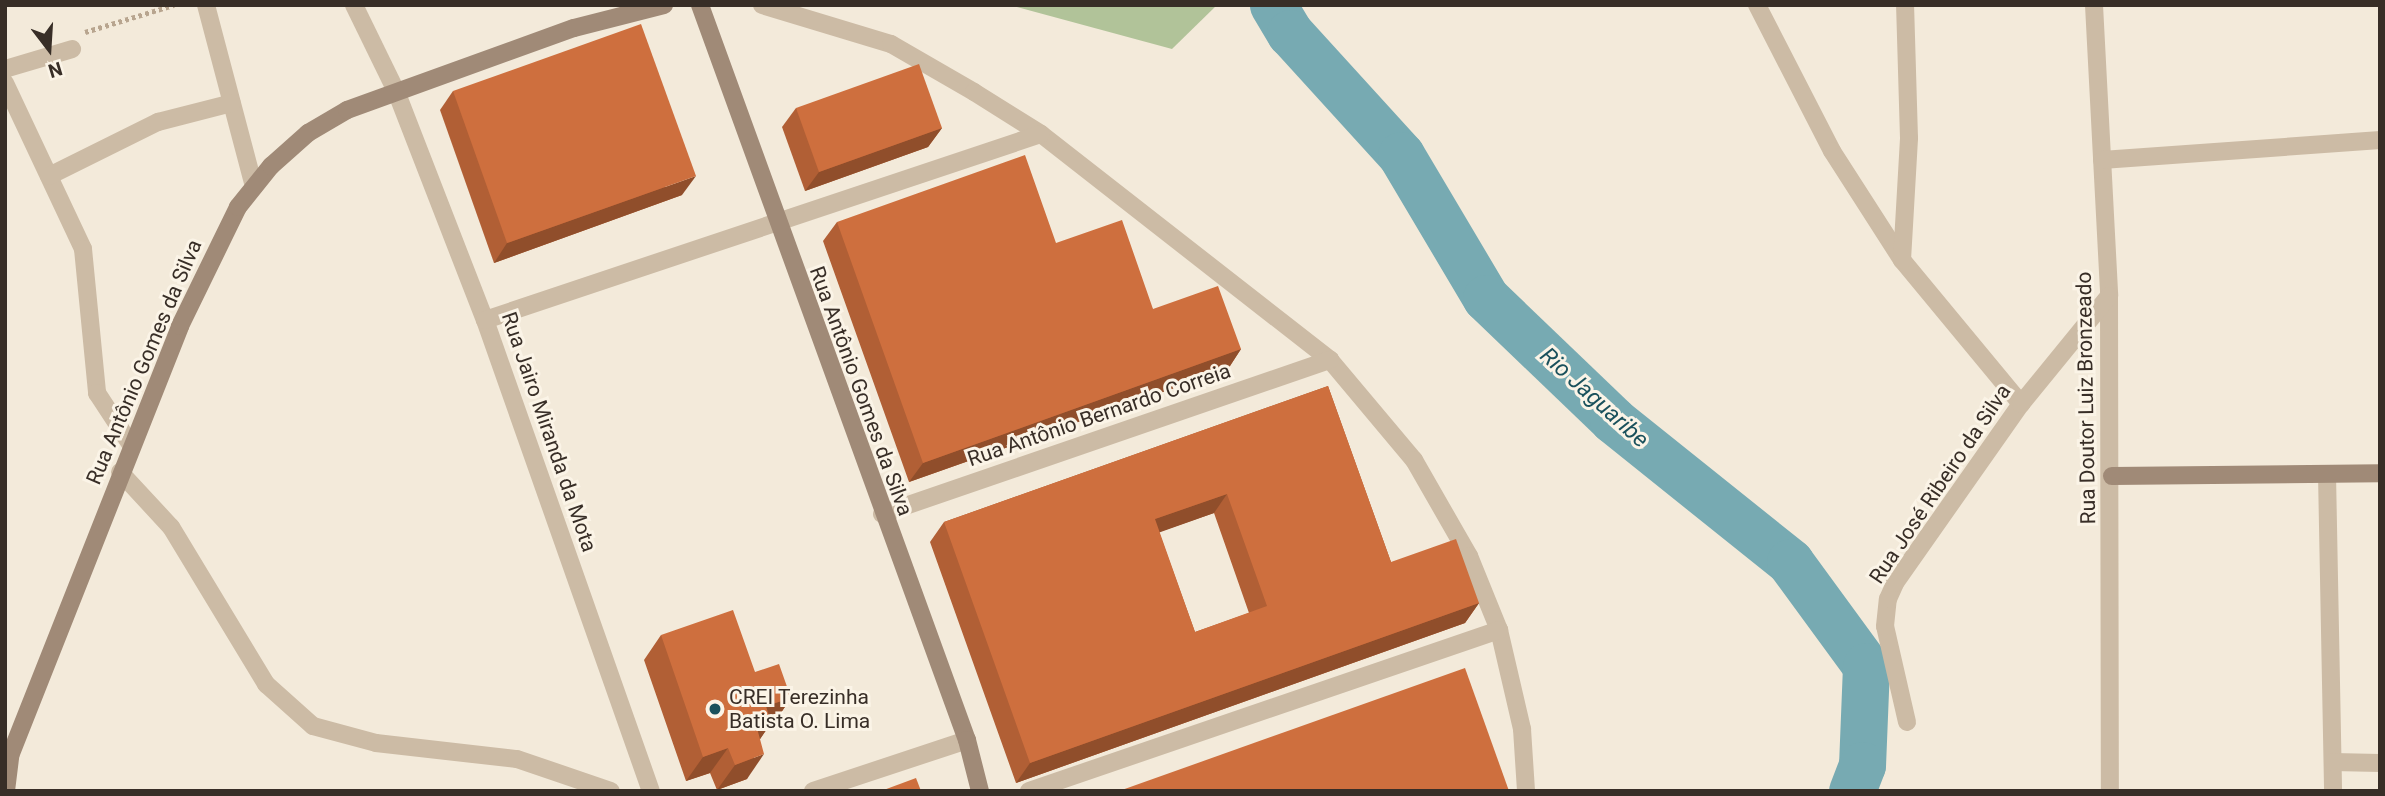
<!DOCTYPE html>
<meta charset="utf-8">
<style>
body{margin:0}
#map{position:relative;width:2385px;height:796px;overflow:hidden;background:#f3eada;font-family:Roboto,sans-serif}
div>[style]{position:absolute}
.green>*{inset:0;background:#b1c399}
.river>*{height:47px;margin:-23.5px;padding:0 23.5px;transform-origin:23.5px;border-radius:23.5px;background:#77aab2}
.path>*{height:4.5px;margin-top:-2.25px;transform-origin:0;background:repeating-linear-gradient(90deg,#b8a58f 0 3.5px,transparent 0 7px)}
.street>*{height:18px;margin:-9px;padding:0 9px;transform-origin:9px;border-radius:9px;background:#ccbba5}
.secondary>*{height:18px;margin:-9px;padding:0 9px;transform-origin:9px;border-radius:9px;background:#a08a77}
.wall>*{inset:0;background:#b15f35}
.shaded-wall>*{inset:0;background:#904e2b}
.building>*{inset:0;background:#ce6f3e}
.dots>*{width:19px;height:19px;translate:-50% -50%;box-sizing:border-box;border:4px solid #fbf4e7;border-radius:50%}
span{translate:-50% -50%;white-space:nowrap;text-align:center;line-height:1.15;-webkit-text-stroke:6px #fbf4e7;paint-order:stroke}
.street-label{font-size:21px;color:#382e27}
.poi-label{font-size:21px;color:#382e27}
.left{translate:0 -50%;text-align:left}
.water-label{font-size:23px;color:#1a515c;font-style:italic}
.frame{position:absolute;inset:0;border:7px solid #382e27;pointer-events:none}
.north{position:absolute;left:14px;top:14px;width:70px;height:70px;-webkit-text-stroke:5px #fbf4e7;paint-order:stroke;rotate:163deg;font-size:19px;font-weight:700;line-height:28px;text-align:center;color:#382e27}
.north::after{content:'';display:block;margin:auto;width:24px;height:32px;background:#382e27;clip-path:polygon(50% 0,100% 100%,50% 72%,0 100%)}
</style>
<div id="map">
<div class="green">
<div style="clip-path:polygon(1010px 5px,1217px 5px,1172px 49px)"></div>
</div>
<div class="river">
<div style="left:1273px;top:5px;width:33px;rotate:59deg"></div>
<div style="left:1290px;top:33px;width:165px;rotate:47.7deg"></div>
<div style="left:1401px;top:155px;width:166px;rotate:59.3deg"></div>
<div style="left:1486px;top:298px;width:176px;rotate:43.8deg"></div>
<div style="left:1613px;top:420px;width:227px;rotate:38.7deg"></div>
<div style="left:1790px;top:562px;width:129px;rotate:53.8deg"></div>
<div style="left:1866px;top:666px;width:99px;rotate:92.3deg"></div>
<div style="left:1862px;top:765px;width:28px;rotate:111deg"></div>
</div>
<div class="path">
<div style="left:85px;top:32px;width:93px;rotate:-16.9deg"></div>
</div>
<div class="street">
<div style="left:206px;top:5px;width:188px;rotate:75.2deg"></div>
<div style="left:354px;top:5px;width:96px;rotate:64deg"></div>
<div style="left:396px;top:91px;width:246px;rotate:68.8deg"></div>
<div style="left:485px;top:320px;width:499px;rotate:70.6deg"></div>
<div style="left:762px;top:5px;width:135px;rotate:16.8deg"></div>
<div style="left:891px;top:44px;width:96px;rotate:30deg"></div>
<div style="left:974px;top:92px;width:79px;rotate:32.1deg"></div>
<div style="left:1041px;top:134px;width:367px;rotate:38deg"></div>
<div style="left:1330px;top:360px;width:131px;rotate:50deg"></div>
<div style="left:1414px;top:460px;width:111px;rotate:60.2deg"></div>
<div style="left:1469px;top:556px;width:80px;rotate:67.9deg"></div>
<div style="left:1499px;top:630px;width:102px;rotate:76.9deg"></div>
<div style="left:1522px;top:729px;width:62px;rotate:86.3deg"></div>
<div style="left:1757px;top:5px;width:164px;rotate:62.8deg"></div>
<div style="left:1832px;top:151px;width:130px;rotate:57.3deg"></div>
<div style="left:1902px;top:260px;width:187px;rotate:50.4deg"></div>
<div style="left:2094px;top:5px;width:291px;rotate:87deg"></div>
<div style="left:2109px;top:296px;width:495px;rotate:89.9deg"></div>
<div style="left:5px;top:69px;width:70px;rotate:-16.6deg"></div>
<div style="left:5px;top:83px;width:183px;rotate:64.8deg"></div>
<div style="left:83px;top:249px;width:145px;rotate:84.4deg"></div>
<div style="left:97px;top:393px;width:62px;rotate:56.8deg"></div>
<div style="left:2102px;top:160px;width:279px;rotate:-4.1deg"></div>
<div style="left:49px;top:176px;width:122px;rotate:-26.4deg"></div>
<div style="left:158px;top:122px;width:76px;rotate:-14.4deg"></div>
<div style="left:1902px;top:260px;width:122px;rotate:-86.7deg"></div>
<div style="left:1909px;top:138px;width:133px;rotate:-91.7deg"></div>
<div style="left:485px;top:320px;width:586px;rotate:-18.5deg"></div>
<div style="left:120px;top:472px;width:75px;rotate:47.2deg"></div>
<div style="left:171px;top:527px;width:184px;rotate:58.8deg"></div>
<div style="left:266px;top:684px;width:63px;rotate:41.8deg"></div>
<div style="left:313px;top:726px;width:65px;rotate:15.1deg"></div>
<div style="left:376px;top:743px;width:142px;rotate:6.5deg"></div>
<div style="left:517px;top:759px;width:99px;rotate:18.8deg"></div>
<div style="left:2327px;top:474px;width:317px;rotate:88.9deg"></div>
<div style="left:882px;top:514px;width:474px;rotate:-19deg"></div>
<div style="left:1907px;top:722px;width:98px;rotate:-102.9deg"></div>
<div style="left:1885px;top:626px;width:27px;rotate:-84deg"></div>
<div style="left:1888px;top:599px;width:17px;rotate:-66deg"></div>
<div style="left:1895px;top:583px;width:219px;rotate:-54.9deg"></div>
<div style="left:2021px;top:404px;width:139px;rotate:-50.8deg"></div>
<div style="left:2333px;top:762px;width:47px;rotate:1.2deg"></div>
<div style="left:813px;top:791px;width:162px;rotate:-18.3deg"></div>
<div style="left:1029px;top:791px;width:497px;rotate:-18.9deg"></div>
</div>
<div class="secondary">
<div style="left:700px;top:5px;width:782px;rotate:70.04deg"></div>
<div style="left:967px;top:740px;width:53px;rotate:75.7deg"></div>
<div style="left:2112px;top:476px;width:268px;rotate:-0.6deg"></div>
<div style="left:6px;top:791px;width:35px;rotate:-83deg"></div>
<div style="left:10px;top:756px;width:462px;rotate:-68.4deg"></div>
<div style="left:180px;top:326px;width:132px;rotate:-64deg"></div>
<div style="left:238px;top:207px;width:53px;rotate:-51.2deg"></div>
<div style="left:271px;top:166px;width:50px;rotate:-41.7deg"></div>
<div style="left:308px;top:133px;width:45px;rotate:-30.5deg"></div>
<div style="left:347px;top:110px;width:241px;rotate:-19.9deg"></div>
<div style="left:574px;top:28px;width:93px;rotate:-14.3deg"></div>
</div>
<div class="wall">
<div style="clip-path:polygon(453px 91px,682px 195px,494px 263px,440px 110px)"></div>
<div style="clip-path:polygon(796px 108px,942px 128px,928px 147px,805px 191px,782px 127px)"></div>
<div style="clip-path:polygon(837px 222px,1056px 243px,1153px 309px,1241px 349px,1228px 369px,909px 482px,823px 241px)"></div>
<div style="clip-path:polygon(evenodd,1328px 386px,1391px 562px,1479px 603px,1465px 623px,1016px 783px,930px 542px,944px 522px,1328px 386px,1214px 513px,1249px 613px,1195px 632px,1159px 532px,1214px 513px)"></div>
<div style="clip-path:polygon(661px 635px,755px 672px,791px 698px,774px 723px,771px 723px,760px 739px,747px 779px,717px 790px,710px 773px,686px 781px,644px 660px)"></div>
</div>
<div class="shaded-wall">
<div style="clip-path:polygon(942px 128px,928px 147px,805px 191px,819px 172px)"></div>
<div style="clip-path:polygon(696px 176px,682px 195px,494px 263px,507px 243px)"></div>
<div style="clip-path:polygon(1241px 349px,1228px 369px,909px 482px,923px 463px)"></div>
<div style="clip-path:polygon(1227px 494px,1214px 513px,1141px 539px,1155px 519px)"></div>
<div style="clip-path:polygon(1479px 603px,1465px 623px,1016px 783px,1030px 763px)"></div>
<div style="clip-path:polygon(791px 698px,774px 723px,749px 730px,766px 706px)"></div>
<div style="clip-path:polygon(771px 723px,754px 748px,757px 728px)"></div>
<div style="clip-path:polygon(728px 748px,710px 773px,686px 781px,703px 757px)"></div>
<div style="clip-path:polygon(764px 754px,747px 779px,717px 790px,735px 765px)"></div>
</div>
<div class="building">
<div style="clip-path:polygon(641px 24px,696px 176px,507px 243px,453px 91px)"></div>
<div style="clip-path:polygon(919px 64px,942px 128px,819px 172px,796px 108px)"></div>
<div style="clip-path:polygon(1025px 155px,1056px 243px,1122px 220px,1153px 309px,1218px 286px,1241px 349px,923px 463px,837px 222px)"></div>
<div style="clip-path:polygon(evenodd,1328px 386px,1391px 562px,1456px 539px,1479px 603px,1030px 763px,944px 522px,1328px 386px,1227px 494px,1267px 606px,1195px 632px,1155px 519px,1227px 494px)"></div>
<div style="clip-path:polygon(733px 610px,755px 672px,779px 664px,791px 698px,766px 706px,771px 723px,757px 728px,764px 754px,735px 765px,728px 748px,703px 757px,661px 635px)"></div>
<div style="clip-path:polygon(1465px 668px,1509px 791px,1119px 791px)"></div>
<div style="clip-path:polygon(916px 778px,921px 791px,881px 791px)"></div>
</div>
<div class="dots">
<div style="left:715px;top:709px;background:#1a515c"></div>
</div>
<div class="street-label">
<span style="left:144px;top:362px;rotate:-67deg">Rua Antônio Gomes da Silva</span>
<span style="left:861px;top:391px;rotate:70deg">Rua Antônio Gomes da Silva</span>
<span style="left:2086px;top:398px;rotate:-91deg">Rua Doutor Luiz Bronzeado</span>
<span style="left:1099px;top:415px;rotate:-19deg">Rua Antônio Bernardo Correia</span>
<span style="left:549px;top:432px;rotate:71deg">Rua Jairo Miranda da Mota</span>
<span style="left:1940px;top:484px;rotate:-56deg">Rua José Ribeiro da Silva</span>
</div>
<div class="poi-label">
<span class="left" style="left:729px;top:709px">CREI Terezinha<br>Batista O. Lima</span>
</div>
<div class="water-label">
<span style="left:1594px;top:398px;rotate:42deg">Rio Jaguaribe</span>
</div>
<div class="frame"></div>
<div class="north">N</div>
</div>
